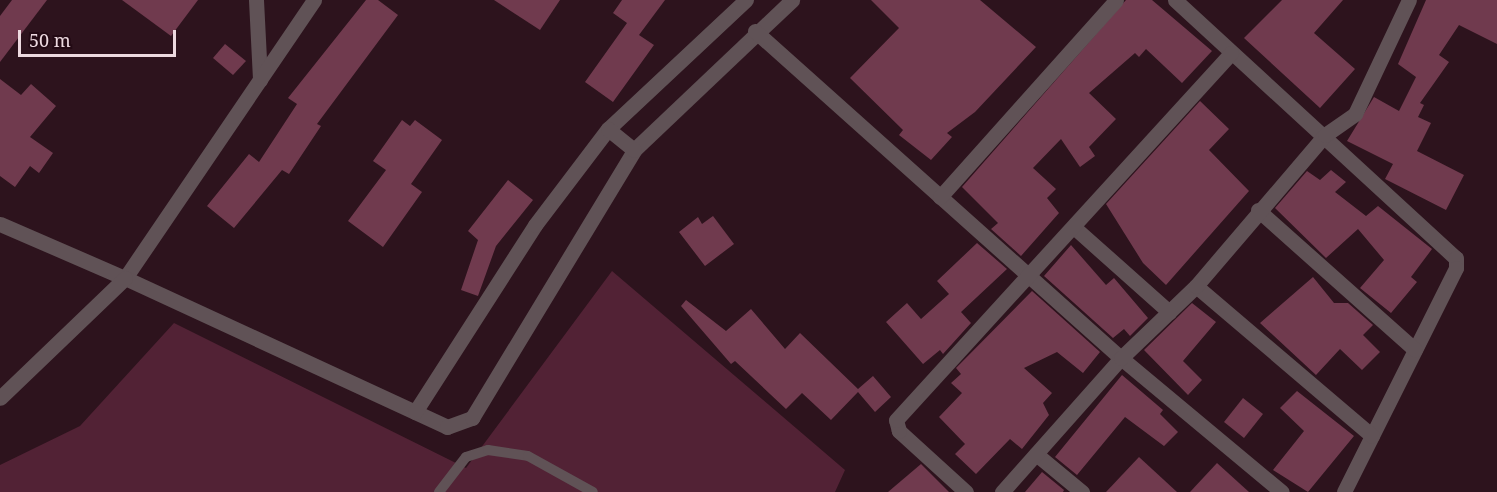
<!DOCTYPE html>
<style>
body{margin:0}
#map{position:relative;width:1497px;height:492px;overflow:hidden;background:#2d131d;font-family:"Noto Serif",serif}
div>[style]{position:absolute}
.green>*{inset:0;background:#522235}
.building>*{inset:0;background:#703a4e}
.service>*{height:10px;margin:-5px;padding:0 5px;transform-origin:5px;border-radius:5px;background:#605256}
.minor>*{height:15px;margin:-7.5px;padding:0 7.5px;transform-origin:7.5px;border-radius:7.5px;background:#605256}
.tertiary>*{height:15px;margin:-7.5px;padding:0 7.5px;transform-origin:7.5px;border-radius:7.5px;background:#605256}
span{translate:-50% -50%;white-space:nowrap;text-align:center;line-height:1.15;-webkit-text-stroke:6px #230a14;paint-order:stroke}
.scale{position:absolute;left:18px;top:30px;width:158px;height:27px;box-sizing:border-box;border:3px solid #eddae0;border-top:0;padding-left:8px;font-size:18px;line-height:21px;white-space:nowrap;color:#eddae0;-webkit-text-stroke:4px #230a14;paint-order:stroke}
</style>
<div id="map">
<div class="green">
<div style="clip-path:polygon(612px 271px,845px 470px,835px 492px,0 492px,0 465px,80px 426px,174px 323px,466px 468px)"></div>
</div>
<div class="building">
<div style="clip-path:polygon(12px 0,47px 0,0 62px,0 16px)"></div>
<div style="clip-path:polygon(122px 0,198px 0,171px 36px)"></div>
<div style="clip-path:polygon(366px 0,378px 0,398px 15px,317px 124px,321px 126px,289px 174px,282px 170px,234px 228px,207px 206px,249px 154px,259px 162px,297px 104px,288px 98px)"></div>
<div style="clip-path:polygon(494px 0,560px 0,540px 30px)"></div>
<div style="clip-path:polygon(622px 0,665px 0,639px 35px,654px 45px,613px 102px,585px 82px,627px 23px,613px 13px)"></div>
<div style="clip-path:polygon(871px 0,980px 0,1036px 47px,975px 112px,947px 133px,952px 137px,931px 160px,899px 135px,903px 130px,850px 78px,899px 28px)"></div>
<div style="clip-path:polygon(1126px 0,1152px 0,1212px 51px,1182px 83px,1146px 49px,1139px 57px,1135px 53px,1089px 93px,1116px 119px,1089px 147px,1095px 156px,1080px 167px,1061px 139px,1033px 168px,1056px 189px,1047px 198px,1059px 213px,1021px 256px,991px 229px,998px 223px,962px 187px)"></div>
<div style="clip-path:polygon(1282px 0,1343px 0,1314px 33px,1355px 69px,1320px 108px,1244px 38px)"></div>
<div style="clip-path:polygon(1426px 0,1497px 0,1497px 44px,1459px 25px,1439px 55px,1449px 62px,1420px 103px,1424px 105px,1418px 117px,1431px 123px,1417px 151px,1464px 175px,1446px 210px,1385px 179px,1393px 164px,1347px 141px,1374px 97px,1399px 111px,1416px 77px,1398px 64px)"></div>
<div style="clip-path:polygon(225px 44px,246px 61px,233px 75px,213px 58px)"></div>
<div style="clip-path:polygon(0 79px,21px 95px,31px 84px,56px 106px,30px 137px,53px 153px,39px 173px,30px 166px,15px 187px,0 176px)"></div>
<div style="clip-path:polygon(1200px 101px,1229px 129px,1209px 150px,1249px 191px,1166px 285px,1143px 263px,1106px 204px)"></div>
<div style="clip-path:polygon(402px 120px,410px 126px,415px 120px,442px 140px,411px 184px,422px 192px,383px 247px,348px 221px,386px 170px,373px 161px)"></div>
<div style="clip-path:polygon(1331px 170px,1346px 182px,1335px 192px,1366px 216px,1378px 206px,1432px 249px,1411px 277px,1417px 282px,1391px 313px,1360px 288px,1384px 260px,1358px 229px,1326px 258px,1275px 208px,1307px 171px,1320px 180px)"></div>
<div style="clip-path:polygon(508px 180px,533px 200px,496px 246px,478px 296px,461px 290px,478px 240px,468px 231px)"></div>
<div style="clip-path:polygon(713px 216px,734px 244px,705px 266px,679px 232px,698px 217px,702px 224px)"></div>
<div style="clip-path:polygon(977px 243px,1007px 269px,961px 312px,971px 323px,943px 354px,940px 350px,923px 364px,886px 322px,907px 303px,921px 319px,949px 294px,937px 281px)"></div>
<div style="clip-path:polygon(1071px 245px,1106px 285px,1114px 278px,1148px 318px,1130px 336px,1124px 329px,1113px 338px,1044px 276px)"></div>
<div style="clip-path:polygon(1313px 277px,1334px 303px,1348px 303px,1373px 325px,1363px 335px,1380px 352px,1362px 370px,1340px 349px,1316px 375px,1260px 323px)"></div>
<div style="clip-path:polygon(1032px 291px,1100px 352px,1083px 373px,1057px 352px,1024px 368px,1052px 393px,1043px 403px,1049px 415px,1022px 449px,1010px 439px,976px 474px,955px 454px,965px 444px,939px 417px,962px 393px,951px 383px,961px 374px,956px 368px)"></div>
<div style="clip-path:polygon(686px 300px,726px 331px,751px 309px,785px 349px,800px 333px,858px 389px,873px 376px,891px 397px,875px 412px,858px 392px,831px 420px,802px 393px,786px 409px,735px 361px,731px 364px,681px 306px)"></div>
<div style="clip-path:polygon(1192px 303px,1216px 322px,1183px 361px,1202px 380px,1188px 395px,1144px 350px)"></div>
<div style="clip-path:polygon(1122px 375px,1163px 410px,1160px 414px,1178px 432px,1164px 446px,1125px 417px,1077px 475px,1055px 457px)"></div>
<div style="clip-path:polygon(1297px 391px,1354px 436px,1308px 492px,1273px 470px,1304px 431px,1280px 408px)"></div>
<div style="clip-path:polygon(1243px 398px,1263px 414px,1244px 438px,1224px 422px)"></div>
<div style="clip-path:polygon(1139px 457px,1177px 492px,1106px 492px)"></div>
<div style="clip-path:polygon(1217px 463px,1249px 492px,1190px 492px)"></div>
<div style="clip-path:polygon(921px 464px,949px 492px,888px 492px)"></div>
<div style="clip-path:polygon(1042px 472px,1064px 490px,1063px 492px,1025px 492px)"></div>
</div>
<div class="service">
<div style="left:439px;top:492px;width:44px;rotate:-52.4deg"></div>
<div style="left:466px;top:457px;width:23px;rotate:-18deg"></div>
<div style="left:488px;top:450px;width:40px;rotate:8.5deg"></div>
<div style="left:528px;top:456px;width:74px;rotate:29deg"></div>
</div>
<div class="minor">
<div style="left:256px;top:0;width:80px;rotate:87.1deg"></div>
<div style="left:314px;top:0;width:336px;rotate:124.2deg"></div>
<div style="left:125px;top:278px;width:355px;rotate:24.8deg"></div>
<div style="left:447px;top:427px;width:27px;rotate:-20deg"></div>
<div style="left:472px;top:418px;width:313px;rotate:-58.8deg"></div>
<div style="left:634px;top:150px;width:218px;rotate:-43.5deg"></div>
<div style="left:1175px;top:0;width:381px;rotate:42.6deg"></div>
<div style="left:1456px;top:258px;width:10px;rotate:90deg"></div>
<div style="left:1456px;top:268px;width:250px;rotate:116.6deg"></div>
<div style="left:755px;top:31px;width:491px;rotate:41.8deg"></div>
<div style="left:1121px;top:358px;width:209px;rotate:39.8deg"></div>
<div style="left:608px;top:129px;width:189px;rotate:-43.1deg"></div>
<div style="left:940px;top:197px;width:264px;rotate:-48.2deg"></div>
<div style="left:1258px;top:210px;width:210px;rotate:41.7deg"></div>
<div style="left:1076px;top:229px;width:125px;rotate:41.7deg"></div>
<div style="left:1196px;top:286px;width:231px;rotate:40.4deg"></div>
<div style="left:415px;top:412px;width:222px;rotate:-57.3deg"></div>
<div style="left:535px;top:225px;width:121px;rotate:-52.8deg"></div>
<div style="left:608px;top:129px;width:33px;rotate:39deg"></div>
<div style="left:1036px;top:454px;width:60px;rotate:39.6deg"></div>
<div style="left:966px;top:492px;width:91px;rotate:-137.7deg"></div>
<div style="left:899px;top:431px;width:11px;rotate:-105deg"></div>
<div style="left:896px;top:420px;width:497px;rotate:-47.6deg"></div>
<div style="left:1002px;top:492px;width:179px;rotate:-48.4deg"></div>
<div style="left:1121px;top:358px;width:104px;rotate:-43.8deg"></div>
<div style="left:1196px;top:286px;width:199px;rotate:-49.5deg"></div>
<div style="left:1325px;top:135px;width:37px;rotate:-35deg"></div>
<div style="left:1355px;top:114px;width:126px;rotate:-64.7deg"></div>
</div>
<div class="tertiary">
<div style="left:0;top:224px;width:136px;rotate:23.4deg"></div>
<div style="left:125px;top:278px;width:173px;rotate:136.2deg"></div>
</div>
<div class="scale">50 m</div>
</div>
